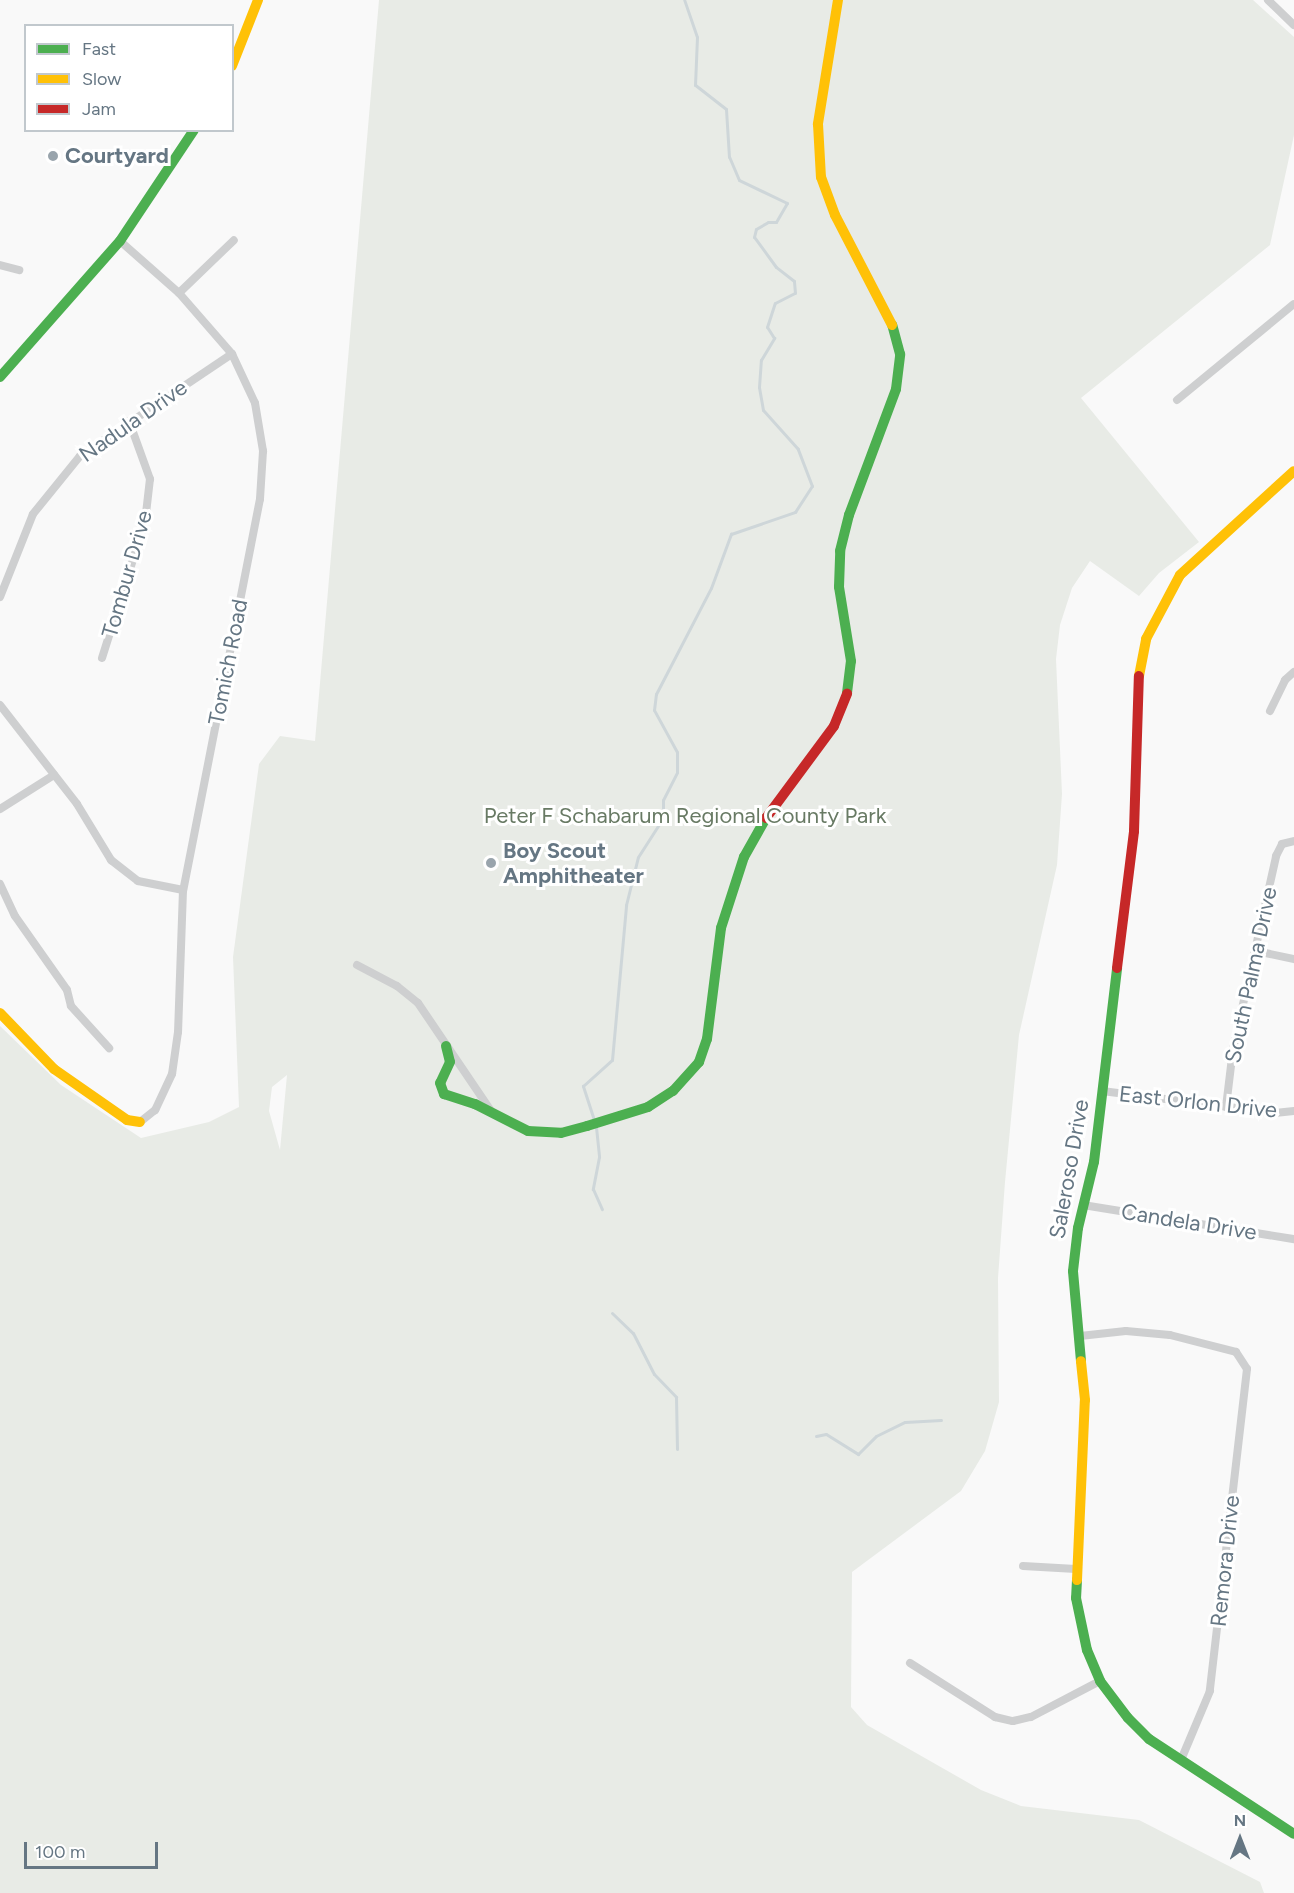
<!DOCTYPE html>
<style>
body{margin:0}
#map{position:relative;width:1294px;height:1893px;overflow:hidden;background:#f9f9f9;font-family:Figtree,sans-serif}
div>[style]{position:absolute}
.green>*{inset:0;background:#e8ebe6}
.stream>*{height:3px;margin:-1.5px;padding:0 1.5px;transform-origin:1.5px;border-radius:1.5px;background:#ced6d9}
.street>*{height:8px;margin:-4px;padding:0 4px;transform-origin:4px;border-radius:4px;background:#cecfd0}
.fast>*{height:10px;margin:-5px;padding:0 5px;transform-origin:5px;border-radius:5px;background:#4caf50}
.slow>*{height:10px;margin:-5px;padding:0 5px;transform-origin:5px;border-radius:5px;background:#ffc107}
.jam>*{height:10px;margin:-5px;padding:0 5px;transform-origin:5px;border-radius:5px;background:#c62828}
.dots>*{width:16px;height:16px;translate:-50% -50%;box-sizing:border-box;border:3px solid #fff;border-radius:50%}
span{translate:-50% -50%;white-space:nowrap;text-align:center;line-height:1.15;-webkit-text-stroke:6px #fff;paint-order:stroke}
.poi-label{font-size:22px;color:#657683;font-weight:700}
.left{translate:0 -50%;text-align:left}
.street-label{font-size:22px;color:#657683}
.park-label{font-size:22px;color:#687a64}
.legend{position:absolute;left:24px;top:24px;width:210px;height:108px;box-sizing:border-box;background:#fff;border:2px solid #c1c8cd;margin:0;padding:8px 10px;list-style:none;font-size:18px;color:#657683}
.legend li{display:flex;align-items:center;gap:12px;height:30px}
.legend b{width:30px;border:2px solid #c1c8cd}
.north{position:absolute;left:1210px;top:1809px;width:60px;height:60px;-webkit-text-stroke:4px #fff;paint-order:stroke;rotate:0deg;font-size:16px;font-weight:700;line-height:24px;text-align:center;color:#657683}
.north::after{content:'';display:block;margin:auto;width:21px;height:27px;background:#657683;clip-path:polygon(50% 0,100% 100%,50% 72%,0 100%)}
.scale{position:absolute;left:24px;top:1842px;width:134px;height:27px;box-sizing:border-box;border:3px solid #657683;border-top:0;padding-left:8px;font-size:18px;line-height:21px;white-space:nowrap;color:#657683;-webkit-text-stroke:4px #fff;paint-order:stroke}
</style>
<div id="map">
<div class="green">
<div style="clip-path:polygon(evenodd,379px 0,1253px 0,1294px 37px,1294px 135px,1270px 245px,1081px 398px,1199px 542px,1159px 573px,1139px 596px,1090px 561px,1072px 588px,1060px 625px,1056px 659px,1062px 794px,1057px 865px,1019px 1035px,1005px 1182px,998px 1278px,999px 1402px,985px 1451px,961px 1491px,852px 1572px,851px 1707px,867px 1725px,981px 1790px,1021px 1806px,1139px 1820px,1260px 1882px,1264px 1893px,0 1893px,0 1026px,61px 1085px,141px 1138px,209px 1122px,239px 1107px,233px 957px,259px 764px,280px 736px,315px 741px,379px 0,287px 1075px,280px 1150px,269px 1111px,272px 1087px,287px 1075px)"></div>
</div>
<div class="stream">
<div style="left:594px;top:1120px;width:36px;rotate:-108deg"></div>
<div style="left:583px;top:1086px;width:39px;rotate:-42deg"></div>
<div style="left:612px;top:1060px;width:156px;rotate:-84.8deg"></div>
<div style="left:626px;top:905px;width:49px;rotate:-76deg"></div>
<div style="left:638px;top:857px;width:46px;rotate:-57.3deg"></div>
<div style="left:663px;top:818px;width:18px;rotate:-90deg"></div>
<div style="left:663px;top:800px;width:31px;rotate:-63deg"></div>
<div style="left:677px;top:772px;width:20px;rotate:-90deg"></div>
<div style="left:677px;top:752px;width:48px;rotate:-118.7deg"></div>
<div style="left:654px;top:710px;width:16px;rotate:-83deg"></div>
<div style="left:656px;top:694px;width:119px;rotate:-62.6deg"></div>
<div style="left:711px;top:588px;width:58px;rotate:-69.7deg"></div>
<div style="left:731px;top:534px;width:68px;rotate:-19deg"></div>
<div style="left:795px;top:512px;width:31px;rotate:-57deg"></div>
<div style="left:812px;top:486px;width:40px;rotate:-111deg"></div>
<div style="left:798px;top:449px;width:52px;rotate:-131.9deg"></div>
<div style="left:763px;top:410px;width:23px;rotate:-100deg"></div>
<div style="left:759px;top:387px;width:27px;rotate:-86deg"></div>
<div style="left:761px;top:360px;width:26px;rotate:-59deg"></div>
<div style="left:774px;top:338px;width:13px;rotate:-122deg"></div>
<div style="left:767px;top:327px;width:25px;rotate:-72deg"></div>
<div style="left:775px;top:303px;width:22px;rotate:-27deg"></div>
<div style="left:795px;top:293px;width:12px;rotate:-95deg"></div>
<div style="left:794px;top:281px;width:23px;rotate:-142deg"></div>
<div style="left:776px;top:267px;width:37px;rotate:-126deg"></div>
<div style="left:754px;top:237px;width:8px;rotate:-76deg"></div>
<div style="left:756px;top:229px;width:14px;rotate:-30deg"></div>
<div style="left:768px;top:222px;width:8px"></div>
<div style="left:776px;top:222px;width:22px;rotate:-60deg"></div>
<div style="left:787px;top:203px;width:53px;rotate:-154.4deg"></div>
<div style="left:739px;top:180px;width:25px;rotate:-113deg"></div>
<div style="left:729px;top:157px;width:48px;rotate:-93.6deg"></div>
<div style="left:726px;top:109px;width:39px;rotate:-142deg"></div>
<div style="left:695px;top:85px;width:48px;rotate:-87.6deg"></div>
<div style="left:697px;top:37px;width:39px;rotate:-109deg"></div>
<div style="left:596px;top:1127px;width:30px;rotate:84deg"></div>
<div style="left:599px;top:1157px;width:33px;rotate:101deg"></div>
<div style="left:593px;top:1189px;width:22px;rotate:66deg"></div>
<div style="left:612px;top:1313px;width:29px;rotate:44deg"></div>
<div style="left:633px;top:1333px;width:46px;rotate:62.9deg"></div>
<div style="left:654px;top:1374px;width:32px;rotate:46deg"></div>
<div style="left:676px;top:1397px;width:52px;rotate:88.9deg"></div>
<div style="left:816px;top:1436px;width:10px;rotate:-11deg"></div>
<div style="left:826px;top:1434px;width:38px;rotate:32deg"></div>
<div style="left:858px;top:1454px;width:25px;rotate:-45deg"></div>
<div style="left:876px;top:1436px;width:32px;rotate:-26deg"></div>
<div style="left:905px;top:1422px;width:36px;rotate:-3deg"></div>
</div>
<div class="street">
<div style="left:1268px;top:0;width:36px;rotate:44deg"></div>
<div style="left:120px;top:241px;width:79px;rotate:41.4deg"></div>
<div style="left:179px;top:293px;width:81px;rotate:49deg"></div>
<div style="left:232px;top:354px;width:54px;rotate:64.9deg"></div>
<div style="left:255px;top:403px;width:49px;rotate:80.5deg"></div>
<div style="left:263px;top:451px;width:48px;rotate:93.6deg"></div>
<div style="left:260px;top:499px;width:399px;rotate:101.1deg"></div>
<div style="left:183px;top:890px;width:142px;rotate:92deg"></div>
<div style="left:178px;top:1032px;width:42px;rotate:98.1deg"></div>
<div style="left:172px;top:1074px;width:40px;rotate:115deg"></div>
<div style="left:155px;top:1110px;width:19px;rotate:141deg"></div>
<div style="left:0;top:265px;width:20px;rotate:15deg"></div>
<div style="left:179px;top:293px;width:76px;rotate:-43.9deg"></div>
<div style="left:1177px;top:400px;width:151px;rotate:-39.4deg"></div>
<div style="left:0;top:597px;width:89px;rotate:-68.3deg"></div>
<div style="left:33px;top:514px;width:75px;rotate:-51deg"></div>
<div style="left:80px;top:456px;width:183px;rotate:-33.9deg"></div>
<div style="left:102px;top:658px;width:143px;rotate:-72.5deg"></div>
<div style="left:145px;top:522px;width:43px;rotate:-83.4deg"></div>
<div style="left:150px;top:479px;width:62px;rotate:-109.9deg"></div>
<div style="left:0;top:705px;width:125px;rotate:52.1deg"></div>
<div style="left:77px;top:804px;width:66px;rotate:58.7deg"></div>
<div style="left:111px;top:860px;width:34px;rotate:38deg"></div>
<div style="left:138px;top:881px;width:46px;rotate:11.3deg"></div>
<div style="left:1270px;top:711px;width:34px;rotate:-64deg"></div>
<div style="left:1285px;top:680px;width:12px;rotate:-42deg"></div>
<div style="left:0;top:809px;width:64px;rotate:-32.2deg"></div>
<div style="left:0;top:884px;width:35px;rotate:65deg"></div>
<div style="left:15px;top:916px;width:90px;rotate:54.9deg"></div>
<div style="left:67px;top:990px;width:16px;rotate:76deg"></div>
<div style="left:71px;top:1006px;width:57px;rotate:47.9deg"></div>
<div style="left:1256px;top:951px;width:39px;rotate:12deg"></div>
<div style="left:357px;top:965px;width:45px;rotate:27.7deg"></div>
<div style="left:397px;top:986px;width:27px;rotate:39deg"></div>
<div style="left:418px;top:1003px;width:130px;rotate:55.9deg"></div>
<div style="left:1102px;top:1091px;width:174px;rotate:7.2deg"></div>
<div style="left:1275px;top:1113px;width:19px;rotate:-6deg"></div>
<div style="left:1226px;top:1107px;width:58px;rotate:-83.1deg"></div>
<div style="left:1233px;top:1049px;width:198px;rotate:-77.4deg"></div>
<div style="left:1276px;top:856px;width:13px;rotate:-63deg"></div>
<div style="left:1282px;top:844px;width:12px;rotate:-14deg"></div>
<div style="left:1083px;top:1205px;width:214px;rotate:9.2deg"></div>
<div style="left:1080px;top:1336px;width:46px;rotate:-6.2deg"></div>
<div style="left:1126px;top:1331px;width:44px;rotate:5.2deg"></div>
<div style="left:1170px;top:1335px;width:68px;rotate:14.4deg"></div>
<div style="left:1236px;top:1352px;width:20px;rotate:57deg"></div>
<div style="left:1247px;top:1369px;width:324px;rotate:96.6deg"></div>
<div style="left:1210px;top:1691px;width:75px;rotate:112.8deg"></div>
<div style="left:1023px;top:1566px;width:53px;rotate:3.2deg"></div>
<div style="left:910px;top:1663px;width:101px;rotate:32.4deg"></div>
<div style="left:995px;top:1717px;width:18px;rotate:13deg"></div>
<div style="left:1013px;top:1721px;width:18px;rotate:-13deg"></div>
<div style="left:1031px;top:1717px;width:78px;rotate:-27.6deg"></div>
</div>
<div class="fast">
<div style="left:0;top:377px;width:181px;rotate:-48.6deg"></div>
<div style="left:120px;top:241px;width:133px;rotate:-56.3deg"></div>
<div style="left:847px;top:693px;width:32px;rotate:-83deg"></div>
<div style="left:851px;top:661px;width:75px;rotate:-99.2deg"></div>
<div style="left:839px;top:587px;width:36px;rotate:-88deg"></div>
<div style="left:840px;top:551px;width:37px;rotate:-76deg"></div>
<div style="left:849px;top:515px;width:134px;rotate:-69.5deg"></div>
<div style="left:896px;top:389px;width:35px;rotate:-83deg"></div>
<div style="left:900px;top:354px;width:30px;rotate:-105deg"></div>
<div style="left:446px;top:1046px;width:16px;rotate:76deg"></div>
<div style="left:450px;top:1062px;width:23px;rotate:115deg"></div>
<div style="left:440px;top:1083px;width:12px;rotate:70deg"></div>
<div style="left:444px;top:1094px;width:33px;rotate:18deg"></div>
<div style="left:475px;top:1104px;width:59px;rotate:27deg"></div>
<div style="left:528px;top:1131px;width:33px;rotate:3deg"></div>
<div style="left:561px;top:1133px;width:27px;rotate:-15deg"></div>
<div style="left:587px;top:1126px;width:64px;rotate:-17.3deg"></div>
<div style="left:648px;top:1107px;width:30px;rotate:-33deg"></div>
<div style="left:673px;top:1091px;width:39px;rotate:-48deg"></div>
<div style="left:699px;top:1062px;width:24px;rotate:-71deg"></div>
<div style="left:707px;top:1039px;width:112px;rotate:-82.8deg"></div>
<div style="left:721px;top:928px;width:75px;rotate:-72.1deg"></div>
<div style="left:744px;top:857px;width:45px;rotate:-60.6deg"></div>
<div style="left:1081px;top:1361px;width:90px;rotate:-95.1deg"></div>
<div style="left:1073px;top:1271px;width:43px;rotate:-83.4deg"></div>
<div style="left:1078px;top:1228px;width:68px;rotate:-76.4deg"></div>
<div style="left:1094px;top:1162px;width:195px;rotate:-83.2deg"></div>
<div style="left:1077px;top:1580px;width:18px;rotate:93deg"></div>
<div style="left:1076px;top:1598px;width:53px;rotate:78.1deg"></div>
<div style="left:1087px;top:1650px;width:34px;rotate:67deg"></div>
<div style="left:1100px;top:1681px;width:46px;rotate:52.9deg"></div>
<div style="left:1128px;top:1718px;width:30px;rotate:45deg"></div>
<div style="left:1149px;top:1739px;width:173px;rotate:33.2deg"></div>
</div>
<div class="slow">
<div style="left:838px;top:0;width:126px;rotate:99.2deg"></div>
<div style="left:818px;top:124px;width:53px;rotate:86.8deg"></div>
<div style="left:821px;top:177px;width:40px;rotate:69.8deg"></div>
<div style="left:835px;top:215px;width:124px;rotate:62.6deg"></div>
<div style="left:232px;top:66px;width:71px;rotate:-68.5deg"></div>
<div style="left:1139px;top:676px;width:38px;rotate:-79deg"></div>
<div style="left:1146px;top:639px;width:72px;rotate:-62deg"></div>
<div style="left:1180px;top:575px;width:154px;rotate:-42.4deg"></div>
<div style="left:0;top:1013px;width:78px;rotate:46deg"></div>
<div style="left:54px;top:1069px;width:89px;rotate:34.9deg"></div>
<div style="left:127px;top:1120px;width:13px;rotate:9deg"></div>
<div style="left:1077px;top:1580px;width:180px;rotate:-87.5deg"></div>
<div style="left:1085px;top:1400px;width:39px;rotate:-96deg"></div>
</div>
<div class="jam">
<div style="left:766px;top:818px;width:114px;rotate:-53.5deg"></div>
<div style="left:834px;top:726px;width:35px;rotate:-68deg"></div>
<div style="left:1117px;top:968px;width:138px;rotate:-82.9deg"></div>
<div style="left:1134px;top:831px;width:155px;rotate:-88.2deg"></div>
</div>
<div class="dots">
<div style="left:53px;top:156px;background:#99a4ac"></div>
<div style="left:491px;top:863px;background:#99a4ac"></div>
</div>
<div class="poi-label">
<span class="left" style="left:65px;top:156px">Courtyard</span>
<span class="left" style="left:503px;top:863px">Boy Scout<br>Amphitheater</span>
</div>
<div class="street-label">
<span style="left:133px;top:421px;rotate:-35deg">Nadula Drive</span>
<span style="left:127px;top:574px;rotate:-74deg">Tombur Drive</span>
<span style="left:228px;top:662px;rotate:-79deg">Tomich Road</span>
<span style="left:1251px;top:975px;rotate:-78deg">South Palma Drive</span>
<span style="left:1198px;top:1102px;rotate:6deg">East Orlon Drive</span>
<span style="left:1069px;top:1169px;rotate:-80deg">Saleroso Drive</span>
<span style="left:1189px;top:1222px;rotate:9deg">Candela Drive</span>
<span style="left:1225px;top:1561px;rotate:-84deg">Remora Drive</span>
</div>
<div class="park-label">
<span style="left:685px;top:816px">Peter F Schabarum Regional County Park</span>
</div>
<ul class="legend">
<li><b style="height:8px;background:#4caf50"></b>Fast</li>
<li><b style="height:8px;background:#ffc107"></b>Slow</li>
<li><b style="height:8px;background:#c62828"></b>Jam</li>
</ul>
<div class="north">N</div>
<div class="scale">100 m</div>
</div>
